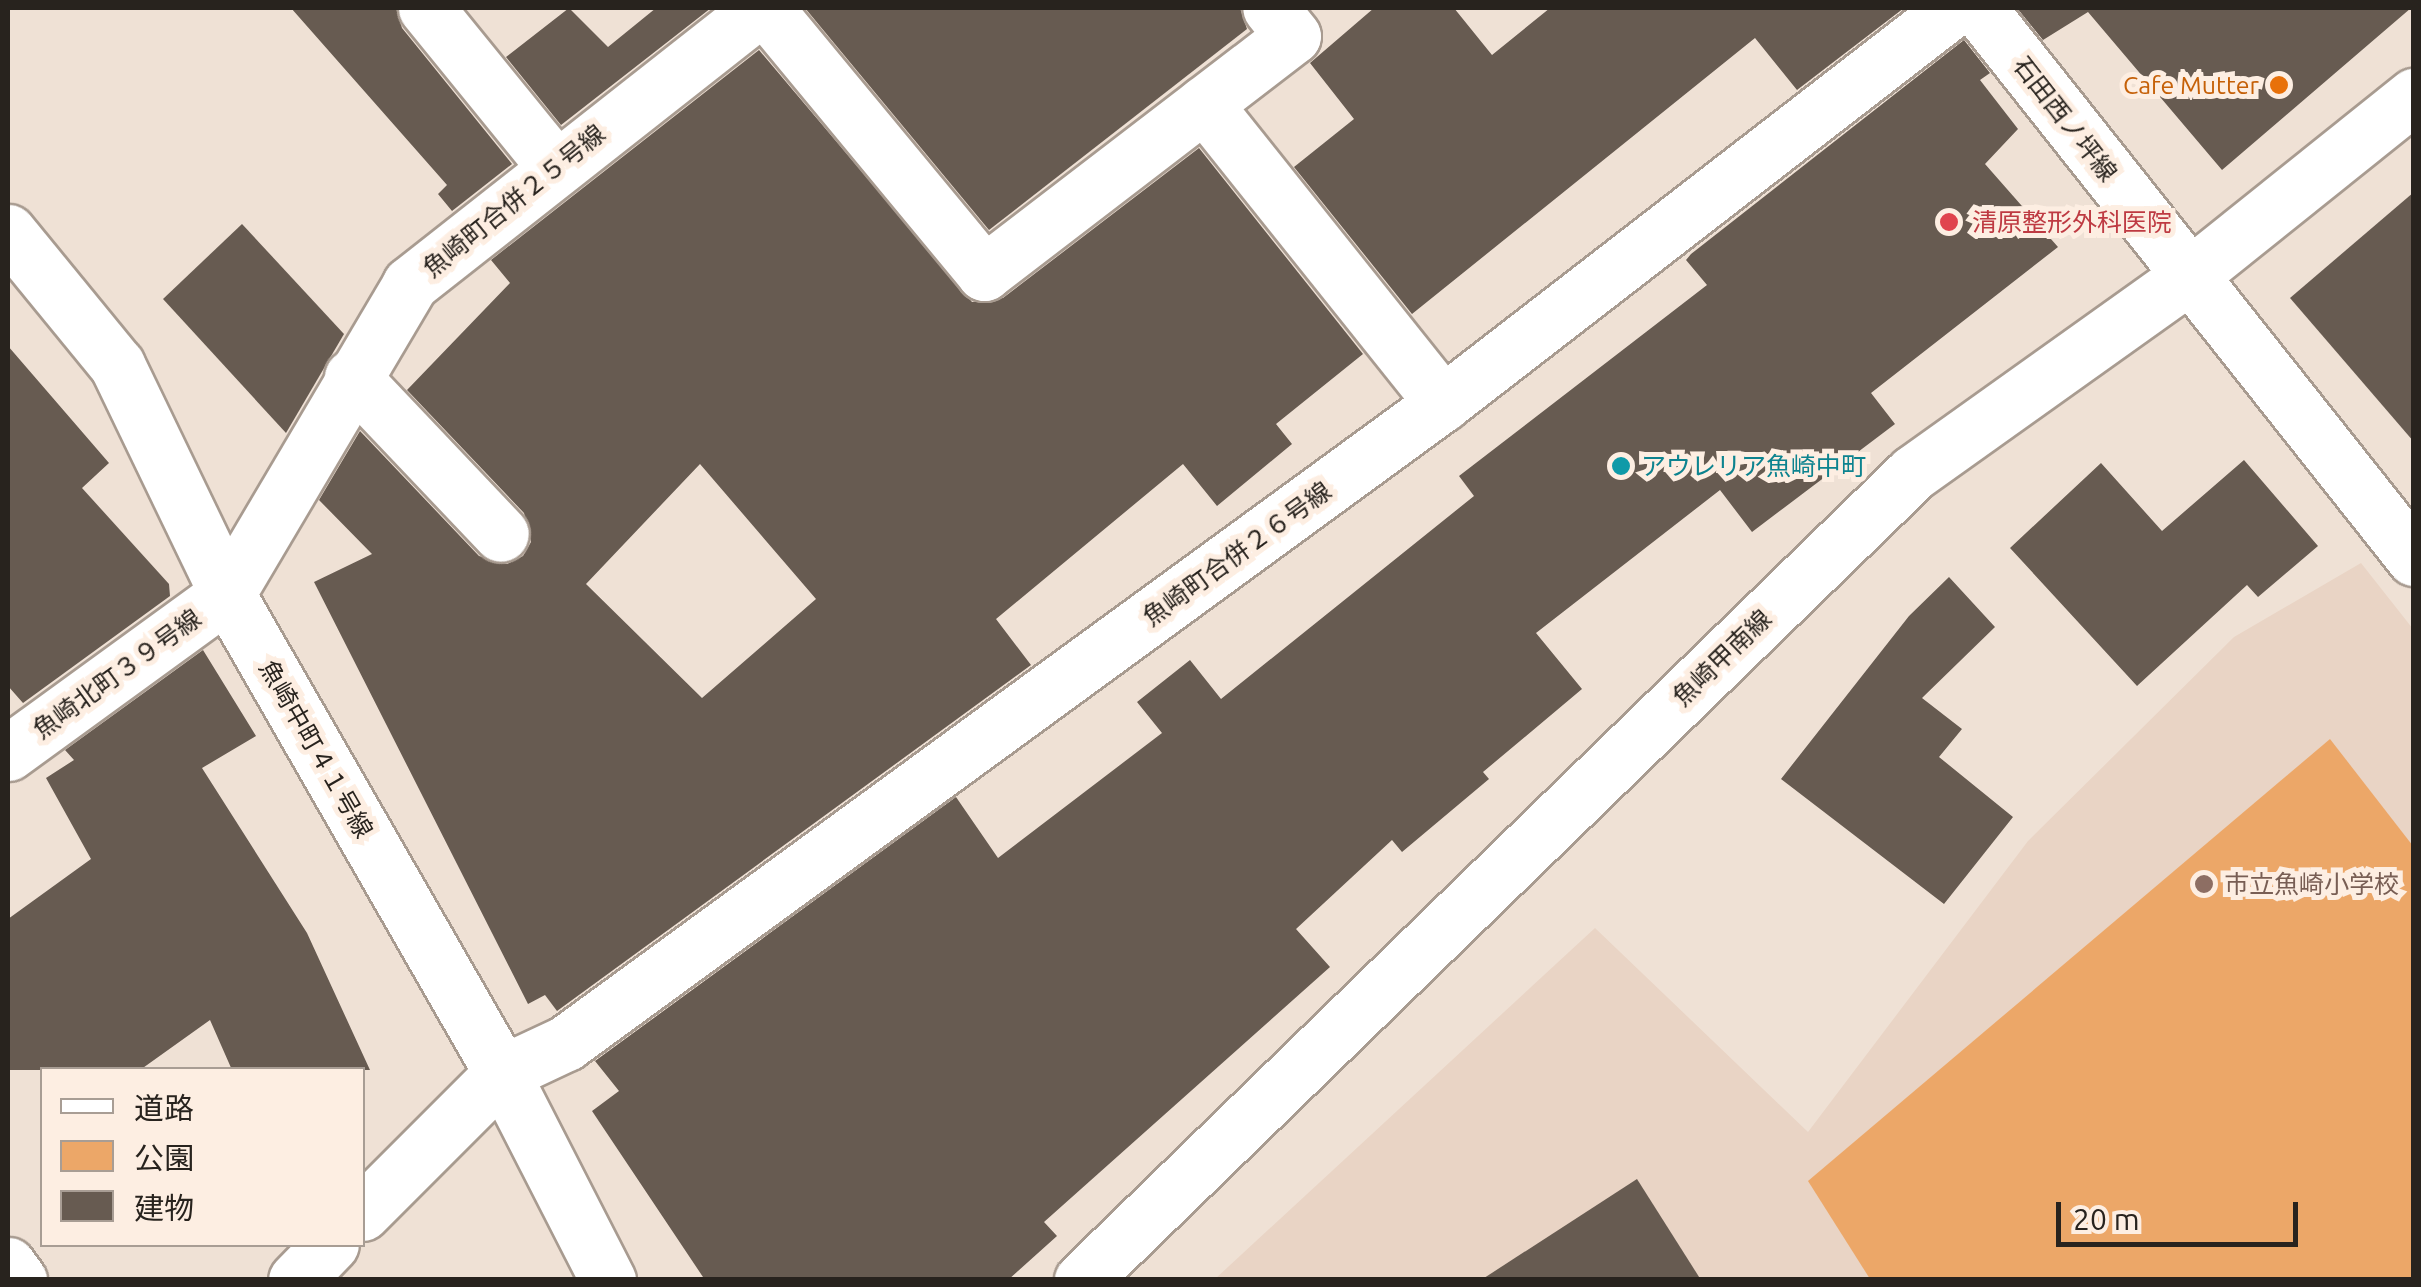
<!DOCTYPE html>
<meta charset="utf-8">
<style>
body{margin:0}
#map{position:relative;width:2421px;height:1287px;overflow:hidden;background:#efe1d5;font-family:Ubuntu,"Noto Sans JP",sans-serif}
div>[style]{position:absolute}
.built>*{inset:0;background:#e9d4c5}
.green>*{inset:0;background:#eca768}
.building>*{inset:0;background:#675b51}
.roads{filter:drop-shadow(2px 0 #a89b90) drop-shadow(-2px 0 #a89b90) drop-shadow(0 2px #a89b90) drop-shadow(0 -2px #a89b90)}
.minor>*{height:55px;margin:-27.5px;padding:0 27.5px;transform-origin:27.5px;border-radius:27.5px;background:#fff}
.dots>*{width:28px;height:28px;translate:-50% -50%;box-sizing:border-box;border:5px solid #fdeee2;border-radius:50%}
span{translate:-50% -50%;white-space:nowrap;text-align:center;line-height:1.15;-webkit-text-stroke:10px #fdeee2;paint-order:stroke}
.food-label{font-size:25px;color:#c56008}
.right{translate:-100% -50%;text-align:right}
.street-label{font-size:25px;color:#28231e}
.health-label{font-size:25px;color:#be3a42}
.left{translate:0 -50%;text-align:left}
.culture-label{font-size:25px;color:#0d838f}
.education-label{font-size:25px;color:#785e54}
.frame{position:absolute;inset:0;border:10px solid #28231e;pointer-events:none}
.legend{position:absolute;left:40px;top:1067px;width:325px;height:180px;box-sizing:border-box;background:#fdeee2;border:2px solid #a89d94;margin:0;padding:12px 18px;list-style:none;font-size:30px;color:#28231e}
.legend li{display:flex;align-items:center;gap:20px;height:50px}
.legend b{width:50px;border:2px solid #a89d94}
.scale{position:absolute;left:2056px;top:1202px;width:242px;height:45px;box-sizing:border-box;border:5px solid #28231e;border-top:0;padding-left:12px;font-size:30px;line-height:35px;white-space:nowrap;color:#28231e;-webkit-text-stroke:8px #fdeee2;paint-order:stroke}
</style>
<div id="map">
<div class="built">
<div style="clip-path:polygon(2361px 563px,2413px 629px,2413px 1279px,1215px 1279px,1595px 928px,1808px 1132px,2028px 841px,2234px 637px)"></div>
</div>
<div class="green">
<div style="clip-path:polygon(2330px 739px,2413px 846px,2413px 1279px,1870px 1279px,1808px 1181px)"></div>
</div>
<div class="building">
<div style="clip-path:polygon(291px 8px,396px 8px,402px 28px,512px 164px,452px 211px,438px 194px,447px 185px)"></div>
<div style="clip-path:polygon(569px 8px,608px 47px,656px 8px,711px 8px,561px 125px,506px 57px)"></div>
<div style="clip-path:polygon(805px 8px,1240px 8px,1247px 29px,989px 230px)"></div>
<div style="clip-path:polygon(1374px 8px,1454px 8px,1492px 55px,1550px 8px,1904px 8px,1797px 90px,1755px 38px,1412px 314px,1294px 167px,1354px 119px,1310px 63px)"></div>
<div style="clip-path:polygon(2017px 8px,2411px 8px,2222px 170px,2088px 12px,2043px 40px)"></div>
<div style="clip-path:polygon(1964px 40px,1990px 73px,1980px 80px,2018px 129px,1985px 164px,2058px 247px,1871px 393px,1895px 424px,1752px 532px,1720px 490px,1536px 633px,1582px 689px,1483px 772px,1489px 779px,1402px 852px,1392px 840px,1296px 929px,1330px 967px,1044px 1222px,1057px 1236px,1008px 1280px,705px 1280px,592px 1111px,619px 1091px,595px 1061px,956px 797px,998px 858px,1162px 733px,1137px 702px,1190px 660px,1221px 699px,1474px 496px,1459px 476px,1707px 285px,1686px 260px,1691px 254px)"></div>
<div style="clip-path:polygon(evenodd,759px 50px,972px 302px,1003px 298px,1199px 148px,1363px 354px,1276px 424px,1292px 444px,1217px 506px,1183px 464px,996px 619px,1031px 665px,557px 1011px,545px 995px,528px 1004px,314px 582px,372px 554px,319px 500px,360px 431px,479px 556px,507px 564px,523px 556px,531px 542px,524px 513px,407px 390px,510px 283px,491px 260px,759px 50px,700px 464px,816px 599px,702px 698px,586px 584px,700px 464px)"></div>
<div style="clip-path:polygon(2414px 192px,2414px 442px,2290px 298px)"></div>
<div style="clip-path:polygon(242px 224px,344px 334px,286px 433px,163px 299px)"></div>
<div style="clip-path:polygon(8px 346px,109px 463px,82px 488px,169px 584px,170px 596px,23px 703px,8px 686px)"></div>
<div style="clip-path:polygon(2244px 460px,2318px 546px,2258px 597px,2247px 585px,2137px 686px,2010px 548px,2101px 463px,2162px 531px)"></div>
<div style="clip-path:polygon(1949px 577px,1995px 627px,1922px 698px,1962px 729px,1939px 757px,2013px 817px,1944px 904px,1781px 779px,1909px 616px)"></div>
<div style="clip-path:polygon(203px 650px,256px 736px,202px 768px,307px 933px,370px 1070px,232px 1070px,210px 1020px,140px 1070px,8px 1070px,8px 919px,91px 859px,46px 778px,74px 760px,65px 750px)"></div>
<div style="clip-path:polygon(1637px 1179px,1701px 1280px,1481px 1280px)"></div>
</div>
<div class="roads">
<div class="minor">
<div style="left:426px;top:8px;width:205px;rotate:50.9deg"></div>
<div style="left:765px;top:8px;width:344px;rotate:50.4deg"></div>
<div style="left:984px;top:273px;width:389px;rotate:-37.5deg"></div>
<div style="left:1293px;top:36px;width:36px;rotate:-129deg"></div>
<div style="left:1978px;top:8px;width:702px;rotate:51.6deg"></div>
<div style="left:1204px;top:104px;width:383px;rotate:51.4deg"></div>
<div style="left:8px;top:232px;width:172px;rotate:50.7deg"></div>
<div style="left:117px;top:365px;width:254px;rotate:64.3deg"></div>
<div style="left:227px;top:594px;width:552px;rotate:60.14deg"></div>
<div style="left:502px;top:1073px;width:233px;rotate:62.9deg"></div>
<div style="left:352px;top:377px;width:216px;rotate:46.5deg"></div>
<div style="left:8px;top:753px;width:271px;rotate:-36deg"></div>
<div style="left:227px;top:594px;width:360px;rotate:-59.4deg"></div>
<div style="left:410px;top:284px;width:447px;rotate:-38.2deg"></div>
<div style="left:362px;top:1213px;width:198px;rotate:-45deg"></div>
<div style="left:502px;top:1073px;width:71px;rotate:-25.1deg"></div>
<div style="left:566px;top:1043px;width:1086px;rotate:-36.12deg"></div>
<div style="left:1443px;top:403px;width:646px;rotate:-37.7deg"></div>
<div style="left:8px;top:1265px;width:19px;rotate:54deg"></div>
<div style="left:296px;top:1280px;width:50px;rotate:-45.8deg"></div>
<div style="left:1082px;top:1280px;width:1158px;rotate:-44.16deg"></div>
<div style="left:1913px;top:473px;width:338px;rotate:-35.5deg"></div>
<div style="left:2188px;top:277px;width:290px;rotate:-38.7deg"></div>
</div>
</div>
<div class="dots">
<div style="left:2279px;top:85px;background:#e8710a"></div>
<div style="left:1949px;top:222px;background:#e0444e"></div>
<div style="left:1621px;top:466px;background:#0f9aa8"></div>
<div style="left:2204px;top:884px;background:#8d6e63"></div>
</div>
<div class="food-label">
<span class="right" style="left:2259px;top:85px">Cafe Mutter</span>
</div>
<div class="street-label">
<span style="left:2065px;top:119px;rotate:52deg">石田西ノ坪線</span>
<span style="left:514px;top:201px;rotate:-39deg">魚崎町合併２５号線</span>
<span style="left:1237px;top:554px;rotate:-36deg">魚崎町合併２６号線</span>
<span style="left:1722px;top:658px;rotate:-44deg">魚崎甲南線</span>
<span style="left:117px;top:674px;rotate:-36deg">魚崎北町３９号線</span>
<span style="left:316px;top:749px;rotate:60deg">魚崎中町４１号線</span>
</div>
<div class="health-label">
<span class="left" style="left:1972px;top:222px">清原整形外科医院</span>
</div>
<div class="culture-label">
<span class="left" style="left:1641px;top:466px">アウレリア魚崎中町</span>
</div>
<div class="education-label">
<span class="left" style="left:2224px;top:884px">市立魚崎小学校</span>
</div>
<div class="frame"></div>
<ul class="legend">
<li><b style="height:12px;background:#fff"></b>道路</li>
<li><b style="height:28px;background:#eca768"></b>公園</li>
<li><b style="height:28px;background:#675b51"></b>建物</li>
</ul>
<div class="scale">20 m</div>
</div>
